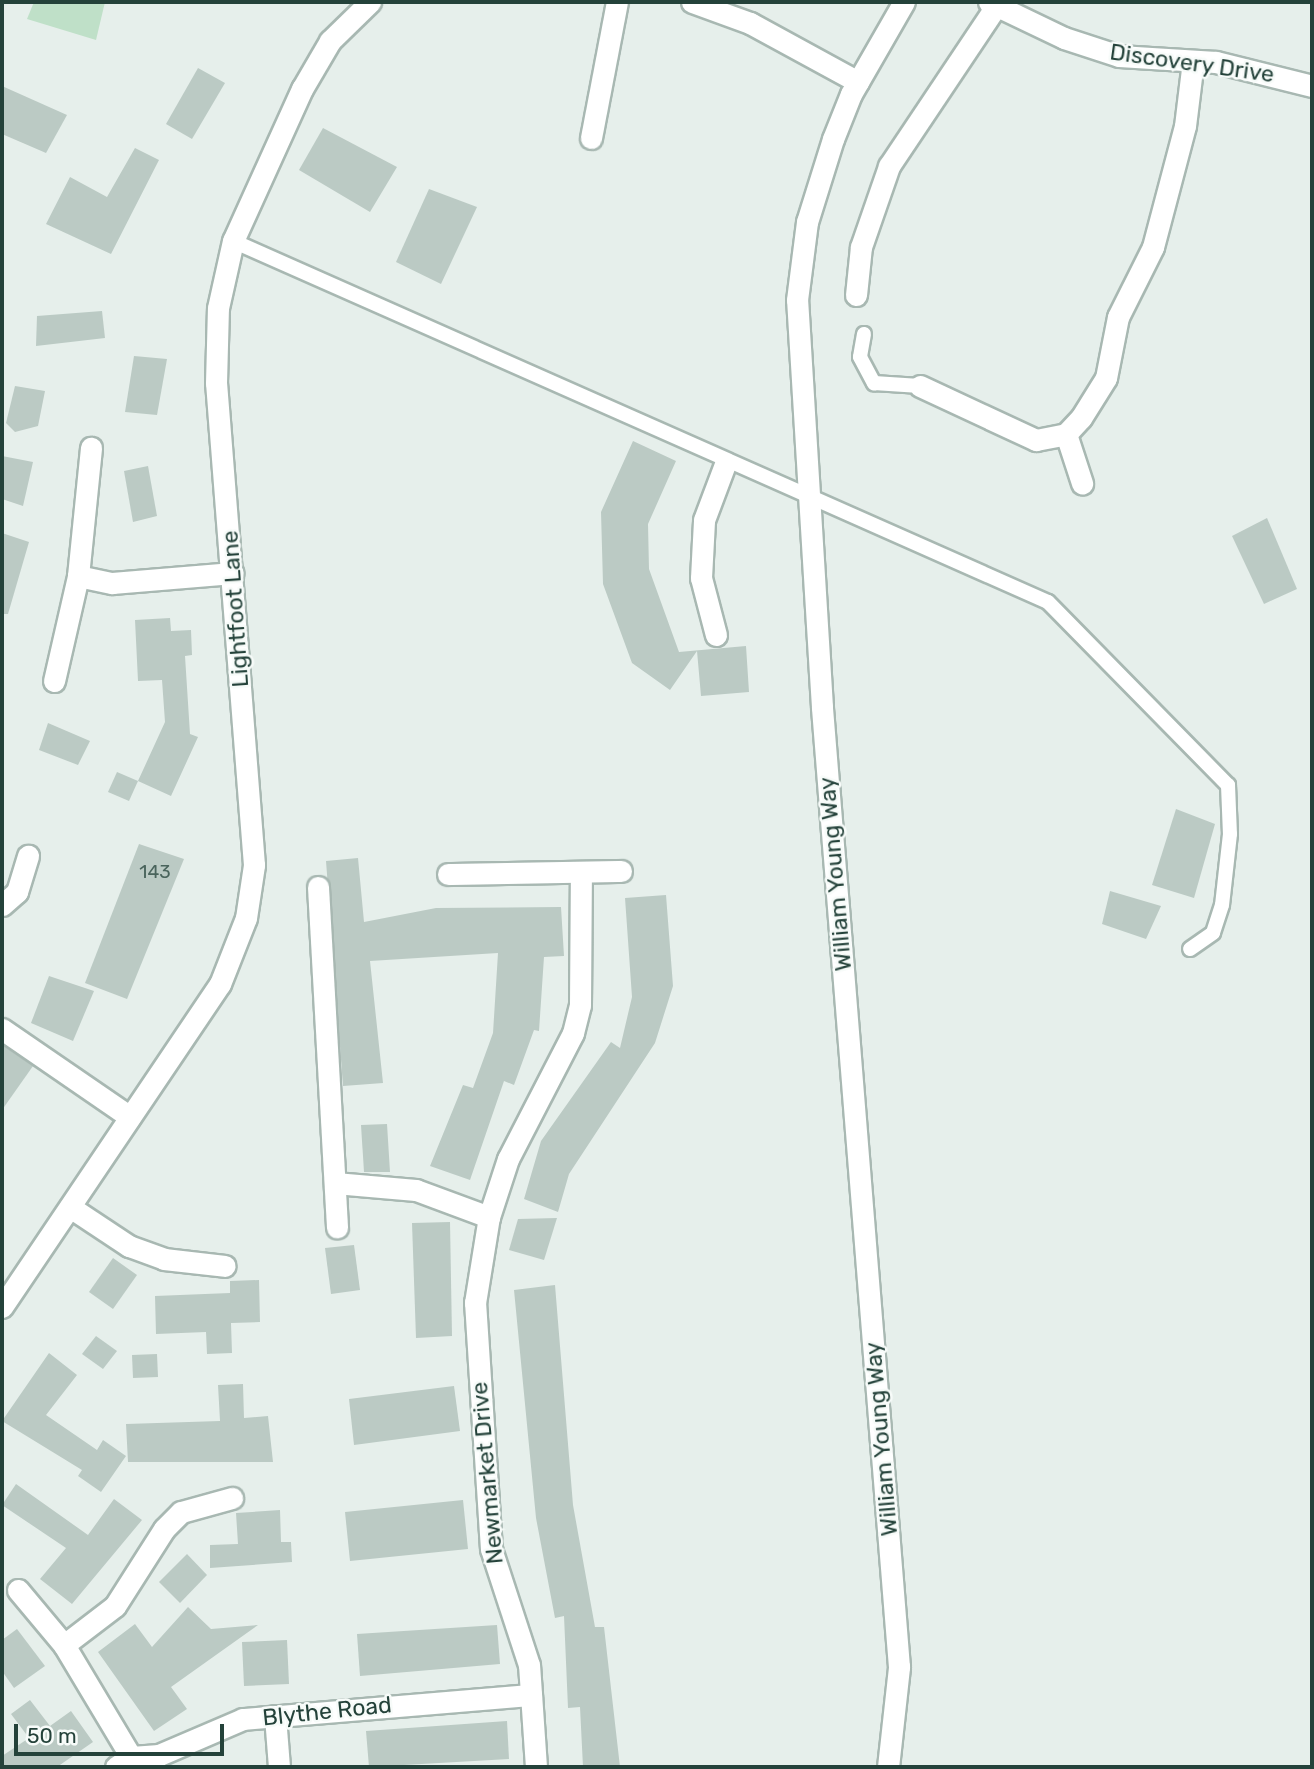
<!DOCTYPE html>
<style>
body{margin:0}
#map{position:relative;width:1314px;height:1769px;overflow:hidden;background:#e6efeb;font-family:Rubik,sans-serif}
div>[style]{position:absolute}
.green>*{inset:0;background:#bfe0c8}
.building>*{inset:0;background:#bbcac4}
.roads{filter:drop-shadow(2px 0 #a8b8b2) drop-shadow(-2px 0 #a8b8b2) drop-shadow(0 2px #a8b8b2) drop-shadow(0 -2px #a8b8b2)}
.lane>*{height:14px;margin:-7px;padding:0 7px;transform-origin:7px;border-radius:7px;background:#fff}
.street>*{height:21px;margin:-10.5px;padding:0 10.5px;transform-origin:10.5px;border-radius:10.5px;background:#fff}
.secondary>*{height:21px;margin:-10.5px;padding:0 10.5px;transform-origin:10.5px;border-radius:10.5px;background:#fff}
span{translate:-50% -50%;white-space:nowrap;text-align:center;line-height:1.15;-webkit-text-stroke:5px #f7fbf9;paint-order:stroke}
.number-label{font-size:19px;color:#4a645c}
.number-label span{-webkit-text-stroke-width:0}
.street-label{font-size:23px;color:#24423a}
.frame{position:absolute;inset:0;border:4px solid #24423a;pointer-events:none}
.scale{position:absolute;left:14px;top:1724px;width:210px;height:32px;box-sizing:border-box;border:4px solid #24423a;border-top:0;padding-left:9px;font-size:21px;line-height:24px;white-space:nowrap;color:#24423a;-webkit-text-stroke:5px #f7fbf9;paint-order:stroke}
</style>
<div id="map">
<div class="green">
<div style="clip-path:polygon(34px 2px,105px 2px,96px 40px,27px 19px)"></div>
</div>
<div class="building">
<div style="clip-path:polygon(198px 68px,225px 83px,192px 139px,166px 124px)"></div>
<div style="clip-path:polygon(2px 86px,67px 115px,46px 153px,2px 134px)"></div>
<div style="clip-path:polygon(323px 128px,397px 167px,370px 212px,299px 170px)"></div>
<div style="clip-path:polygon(135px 148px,159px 160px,111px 254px,46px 224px,70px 177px,107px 197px)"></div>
<div style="clip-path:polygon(429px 189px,477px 207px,441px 284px,396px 262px)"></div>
<div style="clip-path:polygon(102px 311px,105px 338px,36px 346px,37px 316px)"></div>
<div style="clip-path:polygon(134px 356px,167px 359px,157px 415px,125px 412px)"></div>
<div style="clip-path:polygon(15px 386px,45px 391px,38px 426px,15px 432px,6px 423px)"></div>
<div style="clip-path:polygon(633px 441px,676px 461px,648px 524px,649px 569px,679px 652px,746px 646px,749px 692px,701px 696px,697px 651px,670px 690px,632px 663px,603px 584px,601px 512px)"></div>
<div style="clip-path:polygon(2px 456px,33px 462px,23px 506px,2px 499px)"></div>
<div style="clip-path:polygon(148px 466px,157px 516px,133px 522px,124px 471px)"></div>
<div style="clip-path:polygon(1267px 518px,1297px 589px,1264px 604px,1232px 536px)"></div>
<div style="clip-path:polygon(2px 533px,29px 542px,8px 614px,2px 614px)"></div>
<div style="clip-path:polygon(170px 618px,171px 631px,191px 630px,192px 655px,185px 656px,190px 734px,198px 737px,171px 796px,138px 781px,165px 722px,162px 680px,138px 681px,135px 620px)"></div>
<div style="clip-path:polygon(48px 723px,90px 741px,78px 765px,39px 750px)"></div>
<div style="clip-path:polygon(117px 772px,138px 781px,129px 801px,108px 792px)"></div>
<div style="clip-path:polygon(1176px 809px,1215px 824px,1194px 898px,1152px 885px)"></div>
<div style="clip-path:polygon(139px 844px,184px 859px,127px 999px,85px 983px)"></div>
<div style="clip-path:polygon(358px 858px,364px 922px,436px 908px,561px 907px,564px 956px,544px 957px,539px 1031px,534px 1030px,514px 1085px,504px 1081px,470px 1180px,430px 1166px,463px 1085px,473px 1088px,493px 1033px,498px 953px,370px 961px,383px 1083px,343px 1086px,326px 861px)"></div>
<div style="clip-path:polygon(1110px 891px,1161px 906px,1146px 939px,1102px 924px)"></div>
<div style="clip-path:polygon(666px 895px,673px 986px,655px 1043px,569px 1174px,558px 1212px,524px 1199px,541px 1141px,611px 1042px,620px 1048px,632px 997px,625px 898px)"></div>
<div style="clip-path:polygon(49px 976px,94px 991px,73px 1041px,31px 1023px)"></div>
<div style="clip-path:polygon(2px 1045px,33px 1066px,2px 1110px)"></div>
<div style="clip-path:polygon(387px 1124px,390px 1172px,364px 1172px,361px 1125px)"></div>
<div style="clip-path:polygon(557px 1218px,544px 1260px,509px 1250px,518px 1219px)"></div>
<div style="clip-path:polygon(450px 1222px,452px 1336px,416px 1338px,412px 1223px)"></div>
<div style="clip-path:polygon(354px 1245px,360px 1290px,331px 1294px,325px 1248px)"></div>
<div style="clip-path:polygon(113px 1258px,137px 1275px,113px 1309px,89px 1292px)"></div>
<div style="clip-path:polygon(259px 1280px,260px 1322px,231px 1323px,232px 1353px,207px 1354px,206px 1332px,156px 1334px,155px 1296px,230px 1293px,230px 1281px)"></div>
<div style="clip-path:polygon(555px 1285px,573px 1505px,595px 1627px,604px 1627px,620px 1767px,583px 1767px,580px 1707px,568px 1708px,564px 1616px,555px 1618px,536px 1518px,514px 1290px)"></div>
<div style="clip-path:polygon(96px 1336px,117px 1351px,103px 1369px,82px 1354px)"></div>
<div style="clip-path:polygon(49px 1353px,77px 1375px,46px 1415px,97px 1450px,103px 1440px,126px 1456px,101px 1492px,78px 1476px,82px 1470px,2px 1421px)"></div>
<div style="clip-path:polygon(157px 1354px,158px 1377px,133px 1378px,132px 1355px)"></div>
<div style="clip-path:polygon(243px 1384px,244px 1418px,268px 1416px,273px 1462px,128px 1462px,126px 1424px,220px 1421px,218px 1385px)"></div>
<div style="clip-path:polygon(454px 1386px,460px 1431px,354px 1445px,349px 1399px)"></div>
<div style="clip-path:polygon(16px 1484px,88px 1535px,114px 1499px,142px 1520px,72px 1604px,40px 1579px,66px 1548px,2px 1505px)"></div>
<div style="clip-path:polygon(463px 1500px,468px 1549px,350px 1561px,345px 1512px)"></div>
<div style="clip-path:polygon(280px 1510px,281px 1542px,291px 1542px,292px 1562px,210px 1568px,210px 1545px,238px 1544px,236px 1513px)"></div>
<div style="clip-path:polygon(187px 1554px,207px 1575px,180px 1603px,159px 1582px)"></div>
<div style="clip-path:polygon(188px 1607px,211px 1629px,258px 1625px,171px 1687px,187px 1709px,154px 1731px,98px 1652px,135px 1624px,152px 1647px)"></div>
<div style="clip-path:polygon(497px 1625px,500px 1664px,360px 1676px,357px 1634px)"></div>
<div style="clip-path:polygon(17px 1629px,45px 1666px,14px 1688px,2px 1671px,2px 1640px)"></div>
<div style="clip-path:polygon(287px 1640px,289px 1684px,244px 1686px,242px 1642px)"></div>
<div style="clip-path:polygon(30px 1700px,50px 1726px,71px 1711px,93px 1742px,57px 1767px,2px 1767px,2px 1756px,29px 1738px,11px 1714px)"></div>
<div style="clip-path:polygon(507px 1721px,509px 1759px,369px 1767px,366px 1731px)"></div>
</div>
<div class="roads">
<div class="lane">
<div style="left:233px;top:241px;width:891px;rotate:23.89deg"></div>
<div style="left:1048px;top:602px;width:257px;rotate:45.5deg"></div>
<div style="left:1228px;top:785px;width:49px;rotate:87.7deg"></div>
<div style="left:1230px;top:834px;width:71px;rotate:96.4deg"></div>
<div style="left:1222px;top:905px;width:29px;rotate:108deg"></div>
<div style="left:1213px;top:933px;width:28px;rotate:145deg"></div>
<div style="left:864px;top:334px;width:23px;rotate:100deg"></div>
<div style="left:860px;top:357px;width:30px;rotate:62deg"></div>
<div style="left:874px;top:383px;width:46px;rotate:3.7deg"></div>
</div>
<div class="street">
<div style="left:692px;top:2px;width:62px;rotate:19.9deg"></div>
<div style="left:750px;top:23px;width:123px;rotate:28.6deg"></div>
<div style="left:989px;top:2px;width:83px;rotate:25.6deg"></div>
<div style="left:1064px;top:38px;width:58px;rotate:18.1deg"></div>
<div style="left:1119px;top:56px;width:97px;rotate:3.5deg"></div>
<div style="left:1216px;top:62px;width:99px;rotate:14deg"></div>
<div style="left:591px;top:138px;width:138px;rotate:-79.2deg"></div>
<div style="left:856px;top:295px;width:48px;rotate:-84.1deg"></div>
<div style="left:861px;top:247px;width:86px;rotate:-70.9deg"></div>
<div style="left:889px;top:166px;width:192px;rotate:-56.2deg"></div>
<div style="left:920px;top:386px;width:128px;rotate:25deg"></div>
<div style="left:1036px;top:440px;width:31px;rotate:-11deg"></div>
<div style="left:1066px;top:434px;width:22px;rotate:-47deg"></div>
<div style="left:1081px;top:418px;width:47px;rotate:-58deg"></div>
<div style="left:1106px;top:378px;width:62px;rotate:-78.9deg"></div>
<div style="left:1118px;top:317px;width:78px;rotate:-63.4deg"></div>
<div style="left:1153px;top:247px;width:125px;rotate:-75.2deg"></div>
<div style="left:1185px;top:126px;width:65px;rotate:-83deg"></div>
<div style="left:1066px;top:434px;width:52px;rotate:71.9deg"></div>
<div style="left:78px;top:576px;width:35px;rotate:12deg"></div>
<div style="left:112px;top:583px;width:121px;rotate:-4.7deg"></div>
<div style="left:716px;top:635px;width:59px;rotate:-104.7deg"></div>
<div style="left:701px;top:578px;width:58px;rotate:-87deg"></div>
<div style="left:704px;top:520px;width:60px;rotate:-69.4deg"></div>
<div style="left:54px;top:681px;width:108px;rotate:-77.1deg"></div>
<div style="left:78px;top:576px;width:129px;rotate:-84.2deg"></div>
<div style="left:448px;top:874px;width:173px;rotate:-1deg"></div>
<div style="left:318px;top:887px;width:341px;rotate:86.8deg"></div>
<div style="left:2px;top:905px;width:20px;rotate:-41deg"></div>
<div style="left:17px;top:892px;width:38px;rotate:-73deg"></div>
<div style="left:2px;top:1029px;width:155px;rotate:34.5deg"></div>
<div style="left:335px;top:1183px;width:81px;rotate:4.9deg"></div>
<div style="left:416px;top:1190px;width:78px;rotate:20.3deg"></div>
<div style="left:70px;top:1207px;width:71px;rotate:33.5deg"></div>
<div style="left:129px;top:1246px;width:37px;rotate:20deg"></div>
<div style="left:164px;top:1259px;width:61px;rotate:6.5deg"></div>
<div style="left:2px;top:1307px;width:390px;rotate:-56deg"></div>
<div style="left:220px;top:984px;width:71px;rotate:-68.5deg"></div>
<div style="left:246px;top:918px;width:54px;rotate:-81.4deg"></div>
<div style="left:254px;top:865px;width:483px;rotate:-94.5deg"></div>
<div style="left:216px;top:383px;width:75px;rotate:-88.5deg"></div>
<div style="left:218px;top:308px;width:69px;rotate:-77.4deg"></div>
<div style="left:233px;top:241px;width:167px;rotate:-65.6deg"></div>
<div style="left:302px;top:89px;width:56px;rotate:-59.7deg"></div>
<div style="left:330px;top:41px;width:56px;rotate:-44.3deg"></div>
<div style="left:18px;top:1590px;width:72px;rotate:50.1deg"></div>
<div style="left:64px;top:1645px;width:131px;rotate:59.1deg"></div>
<div style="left:64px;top:1645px;width:64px;rotate:-37.4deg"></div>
<div style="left:115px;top:1606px;width:91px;rotate:-57.5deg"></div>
<div style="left:164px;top:1529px;width:24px;rotate:-45deg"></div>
<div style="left:181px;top:1512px;width:53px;rotate:-15.4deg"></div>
<div style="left:275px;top:1716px;width:51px;rotate:85.5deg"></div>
<div style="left:116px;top:1767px;width:18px;rotate:-34deg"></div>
<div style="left:131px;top:1757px;width:28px;rotate:-4deg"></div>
<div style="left:159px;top:1755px;width:91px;rotate:-23.2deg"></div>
<div style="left:243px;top:1719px;width:289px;rotate:-4.8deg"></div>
<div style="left:536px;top:1767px;width:102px;rotate:-93.9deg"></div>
<div style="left:529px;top:1665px;width:122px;rotate:-108.1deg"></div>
<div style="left:491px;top:1549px;width:247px;rotate:-93.7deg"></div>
<div style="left:475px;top:1303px;width:87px;rotate:-80.8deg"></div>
<div style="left:489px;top:1217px;width:61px;rotate:-71.9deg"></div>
<div style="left:508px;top:1159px;width:142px;rotate:-62.7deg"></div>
<div style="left:573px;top:1033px;width:29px;rotate:-76deg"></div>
<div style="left:580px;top:1005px;width:133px;rotate:-89.6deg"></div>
</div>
<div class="secondary">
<div style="left:888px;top:1767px;width:101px;rotate:-83.7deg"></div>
<div style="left:899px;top:1667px;width:963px;rotate:-94.59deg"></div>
<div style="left:822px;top:707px;width:408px;rotate:-93.5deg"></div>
<div style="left:797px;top:300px;width:79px;rotate:-82.7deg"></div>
<div style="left:807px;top:222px;width:87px;rotate:-72.6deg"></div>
<div style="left:833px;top:139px;width:48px;rotate:-68.2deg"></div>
<div style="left:851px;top:94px;width:106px;rotate:-60.1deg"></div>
</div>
</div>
<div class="number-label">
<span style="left:155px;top:872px">143</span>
</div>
<div class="street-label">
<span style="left:1192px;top:63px;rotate:8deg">Discovery Drive</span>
<span style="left:235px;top:609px;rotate:-94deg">Lightfoot Lane</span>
<span style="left:835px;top:874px;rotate:-95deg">William Young Way</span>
<span style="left:881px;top:1439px;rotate:-95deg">William Young Way</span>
<span style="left:487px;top:1473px;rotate:-95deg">Newmarket Drive</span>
<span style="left:327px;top:1711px;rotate:-6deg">Blythe Road</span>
</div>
<div class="frame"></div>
<div class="scale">50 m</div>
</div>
